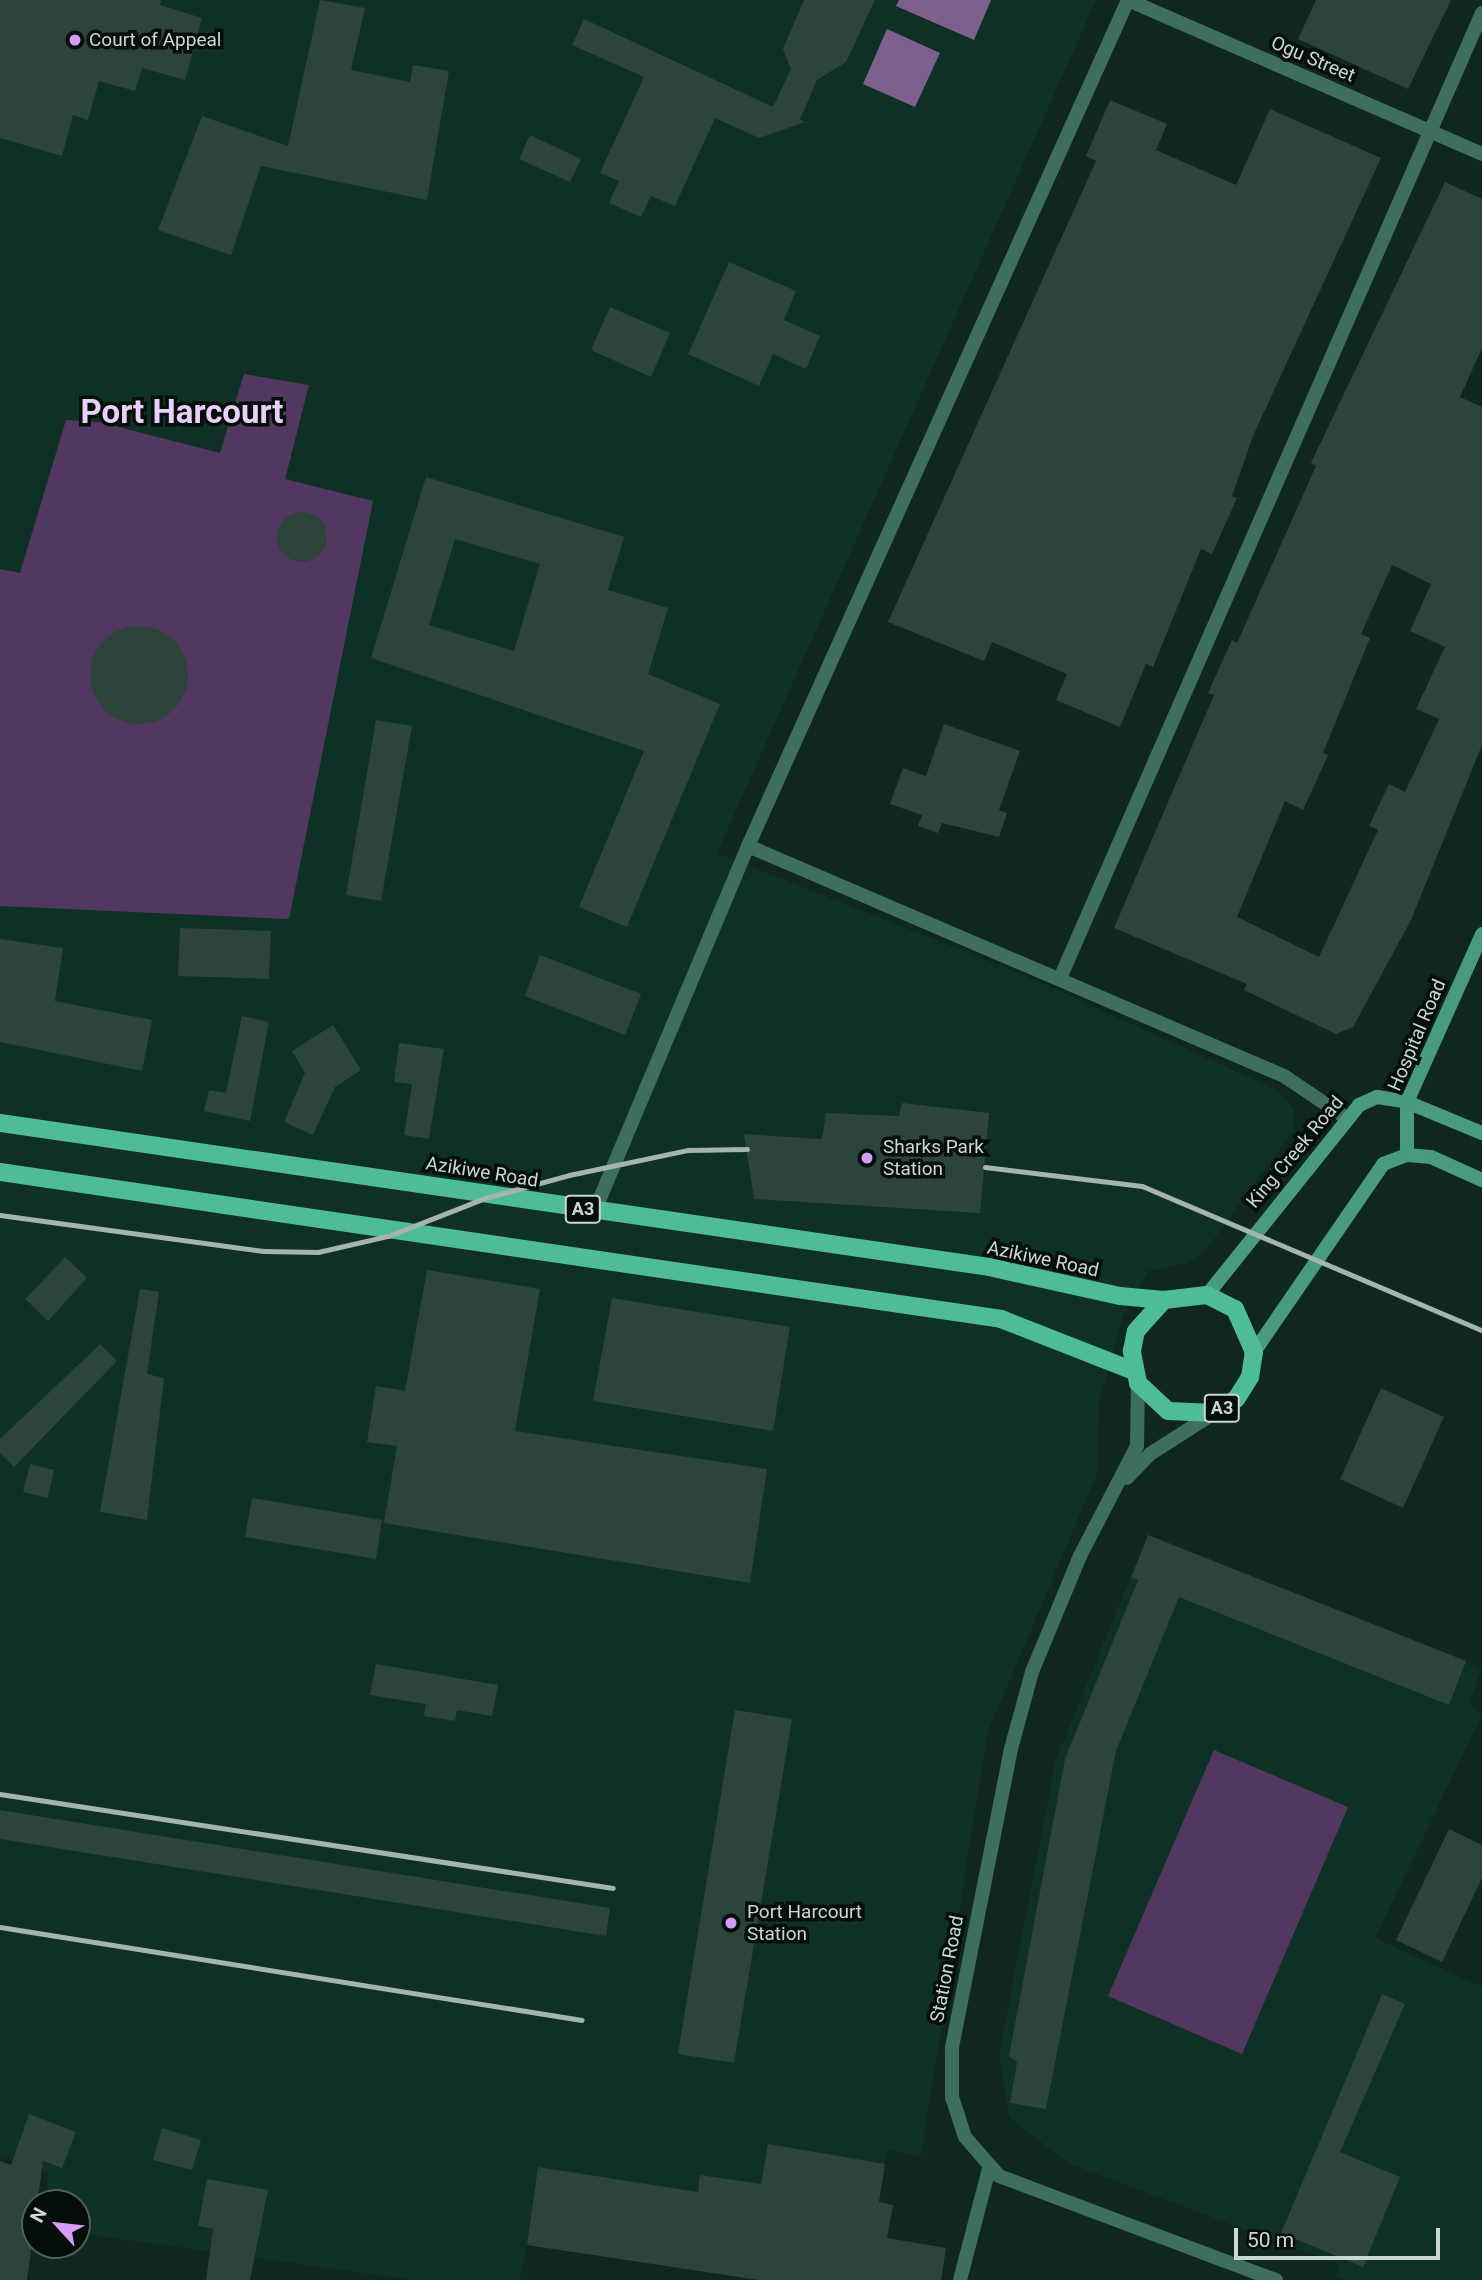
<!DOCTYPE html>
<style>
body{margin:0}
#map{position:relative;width:1482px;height:2280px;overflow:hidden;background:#0f271e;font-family:Roboto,sans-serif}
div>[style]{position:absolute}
.built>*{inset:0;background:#0f3125}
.green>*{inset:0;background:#523860}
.water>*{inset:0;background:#7e608f}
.building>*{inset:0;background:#2c443a}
.round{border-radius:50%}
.street>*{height:14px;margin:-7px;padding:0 7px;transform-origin:7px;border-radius:7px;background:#3e6f5c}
.secondary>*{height:14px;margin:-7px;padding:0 7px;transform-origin:7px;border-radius:7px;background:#489b7c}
.primary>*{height:18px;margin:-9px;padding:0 9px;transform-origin:9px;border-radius:9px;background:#4ebd95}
.rail>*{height:5px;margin:-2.5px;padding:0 2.5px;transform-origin:2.5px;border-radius:2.5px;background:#a4b5ad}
.dots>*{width:19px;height:19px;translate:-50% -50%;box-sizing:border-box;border:4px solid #050e0a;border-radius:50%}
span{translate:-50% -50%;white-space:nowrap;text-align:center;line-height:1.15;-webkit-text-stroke:7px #050e0a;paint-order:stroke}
.shield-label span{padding:2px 5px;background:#050e0a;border:2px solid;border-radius:5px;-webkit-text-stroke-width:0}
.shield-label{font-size:18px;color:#c9d8d1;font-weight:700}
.poi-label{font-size:19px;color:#c9d8d1}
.left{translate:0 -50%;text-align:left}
.street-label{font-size:19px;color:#c9d8d1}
.town-label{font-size:33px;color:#e9d0f8;font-weight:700}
.north{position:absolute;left:21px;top:2189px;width:70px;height:70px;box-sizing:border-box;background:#050e0a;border:2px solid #535f5a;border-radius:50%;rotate:297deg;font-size:19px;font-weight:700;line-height:28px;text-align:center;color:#c9d8d1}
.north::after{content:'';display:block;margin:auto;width:24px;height:32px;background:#d79bf9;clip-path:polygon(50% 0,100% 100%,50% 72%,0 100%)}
.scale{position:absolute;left:1234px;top:2228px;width:206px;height:32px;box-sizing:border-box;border:4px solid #c9d8d1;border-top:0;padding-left:9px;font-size:21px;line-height:24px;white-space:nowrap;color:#c9d8d1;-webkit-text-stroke:5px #050e0a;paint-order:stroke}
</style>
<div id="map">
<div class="built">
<div style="clip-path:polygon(0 0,1096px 0,717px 853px,1024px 975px,1279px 1091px,1294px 1110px,1293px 1131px,1206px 1250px,1187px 1263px,1148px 1271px,1122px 1318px,1099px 1401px,1097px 1474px,987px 1734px,921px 2156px,887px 2150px,865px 2280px,759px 2280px,527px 2245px,520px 2280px,414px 2280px,77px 2233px,77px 2203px,45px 2203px,48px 2173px,0 2156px)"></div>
<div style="clip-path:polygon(1148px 1535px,1482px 1669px,1469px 1703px,1482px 1715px,1375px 1938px,1482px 1987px,1482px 2280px,1343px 2280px,1336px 2277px,1340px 2265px,1068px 2163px,1009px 2117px,999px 2055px,1056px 1759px)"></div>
</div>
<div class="green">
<div style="clip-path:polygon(244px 374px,309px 385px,285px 479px,373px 501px,289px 919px,0 906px,0 569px,20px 573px,66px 420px,99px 422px,220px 453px)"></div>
<div style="clip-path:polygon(1214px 1750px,1348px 1807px,1242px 2054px,1108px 1996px)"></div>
</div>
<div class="water">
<div style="clip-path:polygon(899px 0,991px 0,974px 40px,896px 6px)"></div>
<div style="clip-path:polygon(887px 29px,940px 53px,915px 107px,863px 84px)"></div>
</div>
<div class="building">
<div style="clip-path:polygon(0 0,161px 0,160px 5px,202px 18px,185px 80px,142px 68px,135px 91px,99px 81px,88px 120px,73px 115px,62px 156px,0 138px)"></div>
<div style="clip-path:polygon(320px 0,365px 8px,351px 70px,410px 82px,413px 65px,449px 71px,427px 200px,261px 166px,231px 255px,158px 230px,202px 116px,288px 146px)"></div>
<div style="clip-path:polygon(804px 0,875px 0,846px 62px,817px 80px,800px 119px,805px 122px,759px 138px,715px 118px,675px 206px,651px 196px,641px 217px,609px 203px,619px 181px,600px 173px,644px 77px,572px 45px,584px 19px,773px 107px,791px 69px,783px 49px)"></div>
<div style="clip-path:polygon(1316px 0,1451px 0,1408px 89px,1298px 39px)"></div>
<div style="clip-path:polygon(1110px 100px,1167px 124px,1156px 150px,1236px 185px,1270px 109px,1381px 158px,1253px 436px,1232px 496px,1237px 498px,1212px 554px,1201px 549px,1153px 667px,1146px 664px,1120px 727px,1056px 700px,1067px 674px,992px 642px,984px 661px,888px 622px,1096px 161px,1086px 156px)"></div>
<div style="clip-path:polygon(530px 135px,581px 159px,570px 182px,519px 159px)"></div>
<div style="clip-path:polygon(evenodd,1445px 182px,1482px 199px,1482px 348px,1460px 397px,1482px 407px,1482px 745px,1411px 920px,1353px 1027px,1336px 1034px,1244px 990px,1247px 984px,1114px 928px,1214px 695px,1208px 693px,1232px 640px,1237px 643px,1316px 466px,1311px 463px,1445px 182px,1392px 565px,1431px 584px,1410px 631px,1445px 647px,1416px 709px,1439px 719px,1405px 792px,1389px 784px,1369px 826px,1378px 830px,1319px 957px,1237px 917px,1285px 801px,1303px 810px,1328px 755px,1323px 753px,1370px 638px,1361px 634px,1392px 565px)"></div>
<div style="clip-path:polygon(729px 262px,796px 291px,784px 320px,820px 336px,806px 369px,773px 354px,759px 386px,688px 354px)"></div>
<div style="clip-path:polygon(610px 307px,670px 333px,651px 377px,591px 350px)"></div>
<div style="clip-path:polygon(evenodd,426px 477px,624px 537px,608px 590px,668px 608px,648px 674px,720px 704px,627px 927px,579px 907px,644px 751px,371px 658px,426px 477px,455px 539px,540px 564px,514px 651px,429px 625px,455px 539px)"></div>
<div class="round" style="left:277px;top:512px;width:50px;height:50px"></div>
<div class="round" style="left:90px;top:626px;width:98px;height:98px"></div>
<div style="clip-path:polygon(376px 720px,412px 726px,381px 901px,346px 895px)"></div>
<div style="clip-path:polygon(944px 724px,1020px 751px,999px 810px,1007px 813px,999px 837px,942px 823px,938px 833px,918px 826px,922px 815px,890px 804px,903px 768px,926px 776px)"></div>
<div style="clip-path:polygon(180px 928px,271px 931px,269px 979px,178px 976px)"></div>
<div style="clip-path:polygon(0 939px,63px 948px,55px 1001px,152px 1020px,142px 1071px,0 1042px)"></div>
<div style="clip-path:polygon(540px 955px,641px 994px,625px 1035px,525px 996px)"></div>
<div style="clip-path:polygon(242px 1016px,269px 1022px,250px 1121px,204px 1111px,209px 1090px,226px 1093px)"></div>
<div style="clip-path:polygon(333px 1025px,361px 1070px,335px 1087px,313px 1135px,284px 1122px,305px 1073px,292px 1051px)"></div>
<div style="clip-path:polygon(399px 1043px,444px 1049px,429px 1139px,404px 1135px,412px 1084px,394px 1082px)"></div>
<div style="clip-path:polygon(902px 1103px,989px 1113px,980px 1213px,754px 1199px,744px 1134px,822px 1139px,826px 1113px,899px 1116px)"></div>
<div style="clip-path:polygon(65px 1257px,87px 1278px,48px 1321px,25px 1299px)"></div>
<div style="clip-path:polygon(427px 1270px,540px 1289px,515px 1431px,767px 1469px,750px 1583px,384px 1523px,397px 1446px,367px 1442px,376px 1386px,405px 1391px)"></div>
<div style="clip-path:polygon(140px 1289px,159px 1292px,147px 1374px,164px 1378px,147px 1520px,100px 1512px)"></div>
<div style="clip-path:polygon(612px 1298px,790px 1327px,773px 1431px,593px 1401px)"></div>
<div style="clip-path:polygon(100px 1344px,117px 1361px,14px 1467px,0 1453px,0 1439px)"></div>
<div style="clip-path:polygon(1381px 1388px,1444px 1417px,1403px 1508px,1340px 1479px)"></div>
<div style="clip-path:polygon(30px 1464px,54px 1470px,48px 1498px,23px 1492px)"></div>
<div style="clip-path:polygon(252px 1498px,382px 1520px,376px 1559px,245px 1537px)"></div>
<div style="clip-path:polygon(1148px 1535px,1466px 1661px,1449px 1705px,1179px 1597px,1116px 1751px,1046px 2109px,1010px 2103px,1017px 2062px,1009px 2056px,1065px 1759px,1138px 1580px,1131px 1578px)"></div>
<div style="clip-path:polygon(376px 1664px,498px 1685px,492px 1716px,457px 1710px,455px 1721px,424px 1716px,426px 1704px,370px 1695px)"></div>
<div style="clip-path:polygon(735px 1710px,792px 1719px,734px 2063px,678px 2054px)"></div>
<div style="clip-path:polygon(0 1810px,610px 1908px,606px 1936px,0 1839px)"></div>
<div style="clip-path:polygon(1449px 1829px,1482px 1845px,1482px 1878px,1442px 1962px,1396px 1940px)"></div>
<div style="clip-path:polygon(1382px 1994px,1405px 2004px,1340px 2152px,1400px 2177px,1363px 2267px,1281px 2233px)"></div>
<div style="clip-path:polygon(29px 2114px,76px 2132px,62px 2168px,43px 2161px,27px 2280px,0 2280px,0 2161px,11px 2165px)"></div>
<div style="clip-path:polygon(162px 2128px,201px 2140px,192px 2170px,153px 2160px)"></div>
<div style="clip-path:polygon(768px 2144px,885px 2164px,879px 2202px,893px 2205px,887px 2238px,946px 2248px,941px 2280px,759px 2280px,527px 2245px,538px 2167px,698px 2192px,700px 2175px,761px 2184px)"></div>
<div style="clip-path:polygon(207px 2179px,268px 2190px,250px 2280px,206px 2280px,213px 2229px,198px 2226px)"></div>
</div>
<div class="street">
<div style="left:1128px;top:0;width:386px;rotate:23.5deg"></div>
<div style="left:748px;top:846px;width:583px;rotate:23.22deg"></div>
<div style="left:1284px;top:1076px;width:73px;rotate:33.9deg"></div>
<div style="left:1061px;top:976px;width:1051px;rotate:-66.39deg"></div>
<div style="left:595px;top:1210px;width:395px;rotate:-67.2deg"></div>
<div style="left:748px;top:846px;width:927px;rotate:-65.81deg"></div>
<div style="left:1138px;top:1383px;width:63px;rotate:90.9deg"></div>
<div style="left:1137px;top:1446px;width:124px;rotate:117.4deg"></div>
<div style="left:1080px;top:1556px;width:126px;rotate:112.5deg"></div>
<div style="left:1032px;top:1672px;width:80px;rotate:105.3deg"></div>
<div style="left:1011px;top:1749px;width:305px;rotate:101.2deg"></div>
<div style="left:952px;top:2048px;width:49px;rotate:90deg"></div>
<div style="left:952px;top:2097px;width:42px;rotate:72deg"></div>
<div style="left:965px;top:2137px;width:52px;rotate:48.9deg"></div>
<div style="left:999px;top:2176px;width:296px;rotate:20.6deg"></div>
<div style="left:1127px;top:1478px;width:33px;rotate:-46deg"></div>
<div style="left:1150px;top:1454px;width:76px;rotate:-32.6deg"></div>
<div style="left:960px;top:2280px;width:115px;rotate:-75.4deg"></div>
</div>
<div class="secondary">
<div style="left:1407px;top:1155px;width:53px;rotate:-90deg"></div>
<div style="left:1407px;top:1102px;width:184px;rotate:-65.9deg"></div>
<div style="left:1207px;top:1295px;width:243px;rotate:-51.3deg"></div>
<div style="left:1359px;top:1105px;width:20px;rotate:-24deg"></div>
<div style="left:1377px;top:1097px;width:30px;rotate:9deg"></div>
<div style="left:1407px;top:1102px;width:81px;rotate:22.5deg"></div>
<div style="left:1254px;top:1352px;width:228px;rotate:-55.5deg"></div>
<div style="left:1383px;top:1164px;width:26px;rotate:-21deg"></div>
<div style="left:1407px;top:1155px;width:24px;rotate:5deg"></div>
<div style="left:1431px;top:1157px;width:56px;rotate:24.3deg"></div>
</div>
<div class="primary">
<div style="left:0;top:1123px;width:999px;rotate:8.28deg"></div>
<div style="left:989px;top:1267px;width:134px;rotate:12.5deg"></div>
<div style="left:1120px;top:1296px;width:44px;rotate:5.2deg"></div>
<div style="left:1164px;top:1300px;width:43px;rotate:-6.6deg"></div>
<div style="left:1207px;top:1295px;width:31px;rotate:27deg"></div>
<div style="left:1235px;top:1309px;width:47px;rotate:66.2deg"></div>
<div style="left:1254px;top:1352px;width:25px;rotate:99deg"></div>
<div style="left:1250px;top:1377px;width:26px;rotate:122deg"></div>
<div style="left:1236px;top:1399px;width:26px;rotate:148deg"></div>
<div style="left:1214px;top:1413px;width:46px;rotate:-177.5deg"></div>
<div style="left:1168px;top:1411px;width:41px;rotate:-137deg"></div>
<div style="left:1138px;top:1383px;width:33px;rotate:-101deg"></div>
<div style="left:1132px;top:1351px;width:20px;rotate:-79deg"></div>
<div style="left:1136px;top:1331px;width:42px;rotate:-47.9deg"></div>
<div style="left:0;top:1172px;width:1012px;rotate:8.35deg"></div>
<div style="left:1001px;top:1319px;width:143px;rotate:21.4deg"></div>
</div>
<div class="rail">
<div style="left:985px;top:1167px;width:158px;rotate:6.9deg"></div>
<div style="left:1142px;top:1186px;width:369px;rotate:23deg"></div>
<div style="left:0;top:1215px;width:266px;rotate:7.8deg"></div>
<div style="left:264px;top:1251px;width:54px;rotate:1.1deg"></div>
<div style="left:318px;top:1252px;width:72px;rotate:-12.9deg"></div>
<div style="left:388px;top:1236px;width:104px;rotate:-21.4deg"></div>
<div style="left:485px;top:1198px;width:87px;rotate:-15.3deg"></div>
<div style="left:569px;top:1175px;width:122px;rotate:-11.9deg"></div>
<div style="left:688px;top:1150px;width:59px;rotate:-1deg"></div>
<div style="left:0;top:1794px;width:620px;rotate:8.72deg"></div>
<div style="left:0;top:1927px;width:589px;rotate:9.08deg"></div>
</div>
<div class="dots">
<div style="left:75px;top:40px;background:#d79bf9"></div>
<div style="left:867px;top:1158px;background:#d79bf9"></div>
<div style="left:731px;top:1923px;background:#d79bf9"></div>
</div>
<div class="shield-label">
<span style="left:583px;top:1209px">A3</span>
<span style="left:1222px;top:1408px">A3</span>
</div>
<div class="poi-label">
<span class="left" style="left:89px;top:40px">Court of Appeal</span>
<span class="left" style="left:883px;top:1158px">Sharks Park<br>Station</span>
<span class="left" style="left:747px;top:1923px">Port Harcourt<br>Station</span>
</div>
<div class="street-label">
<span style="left:1313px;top:59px;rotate:23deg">Ogu Street</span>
<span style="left:1417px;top:1035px;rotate:-67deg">Hospital Road</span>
<span style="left:1295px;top:1152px;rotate:-50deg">King Creek Road</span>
<span style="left:482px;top:1172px;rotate:9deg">Azikiwe Road</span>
<span style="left:1043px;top:1259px;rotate:12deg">Azikiwe Road</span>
<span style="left:947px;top:1969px;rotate:-79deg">Station Road</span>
</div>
<div class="town-label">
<span style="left:182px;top:412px">Port Harcourt</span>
</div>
<div class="north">N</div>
<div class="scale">50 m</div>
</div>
